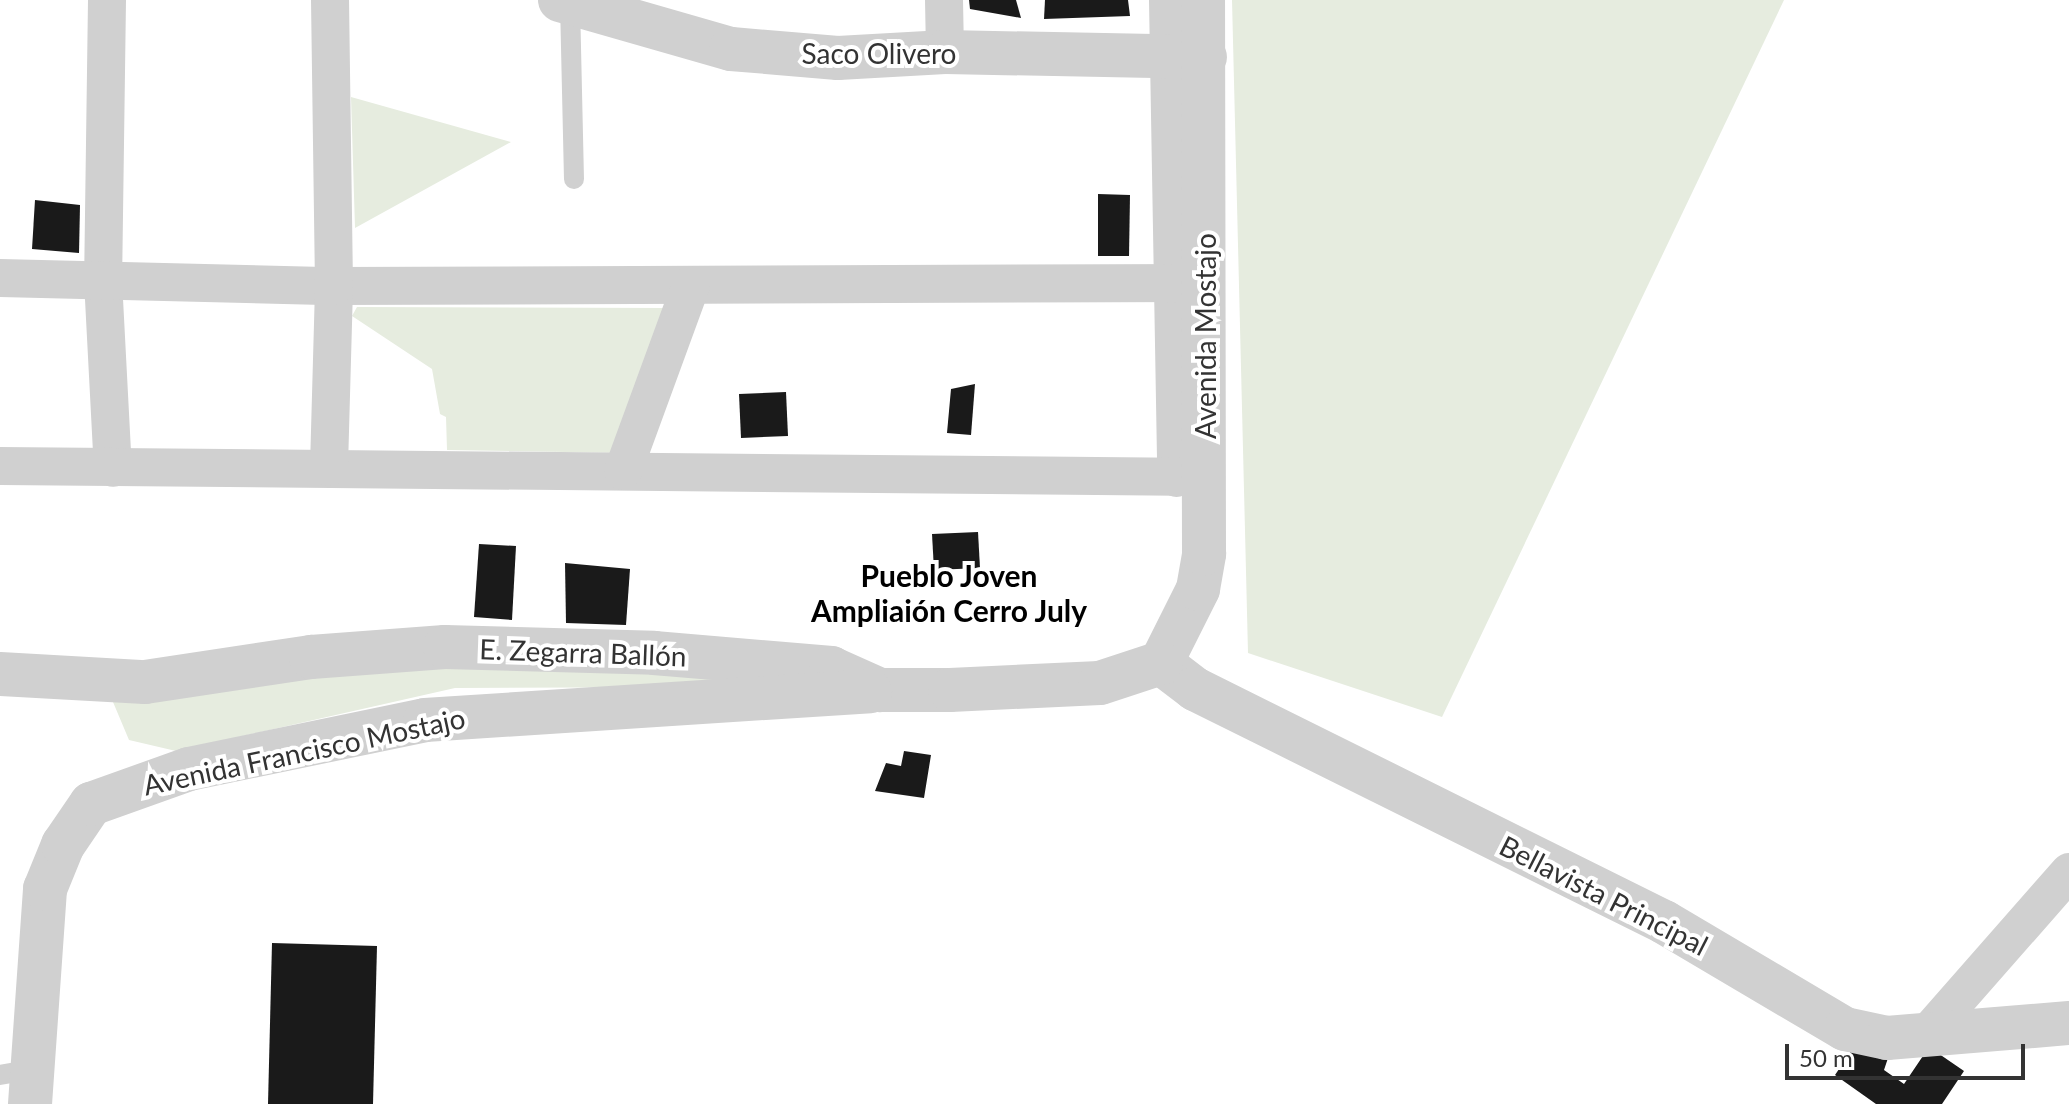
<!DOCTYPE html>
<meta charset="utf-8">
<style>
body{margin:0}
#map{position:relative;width:2069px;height:1104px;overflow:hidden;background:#fff;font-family:Lato,sans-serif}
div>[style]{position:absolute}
.green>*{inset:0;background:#e6ecdf}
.building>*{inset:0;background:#1a1a1a}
.service>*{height:20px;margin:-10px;padding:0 10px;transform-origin:10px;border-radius:10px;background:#d0d0d0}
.minor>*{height:38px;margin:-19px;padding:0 19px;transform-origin:19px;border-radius:19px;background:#d0d0d0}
.tertiary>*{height:44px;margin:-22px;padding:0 22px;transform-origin:22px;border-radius:22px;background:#d0d0d0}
span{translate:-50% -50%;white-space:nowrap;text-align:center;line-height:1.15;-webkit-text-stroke:8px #fff;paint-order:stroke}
.street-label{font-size:28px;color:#333}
.neighbourhood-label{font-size:30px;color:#000;font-weight:700}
.scale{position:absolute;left:1785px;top:1044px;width:240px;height:36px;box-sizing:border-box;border:4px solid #333;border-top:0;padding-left:10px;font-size:24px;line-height:28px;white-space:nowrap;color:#333;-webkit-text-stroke:6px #fff;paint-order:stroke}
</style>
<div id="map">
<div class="green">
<div style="clip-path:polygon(1232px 0,1784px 0,1442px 717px,1248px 653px)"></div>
<div style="clip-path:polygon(351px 97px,511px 142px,355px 228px)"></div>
<div style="clip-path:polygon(357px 307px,666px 308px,624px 453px,447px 450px,446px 417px,440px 414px,432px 369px,352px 316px)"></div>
<div style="clip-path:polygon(457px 659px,709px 666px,716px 687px,455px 688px,176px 751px,129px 740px,113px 702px)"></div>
</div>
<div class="building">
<div style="clip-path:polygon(969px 0,1016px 0,1021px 18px,970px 9px)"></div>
<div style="clip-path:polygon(1045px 0,1128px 0,1130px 16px,1044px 19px)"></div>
<div style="clip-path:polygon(1098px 194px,1130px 195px,1129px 256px,1098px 256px)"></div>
<div style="clip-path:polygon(35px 200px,80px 205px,79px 253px,32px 249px)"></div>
<div style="clip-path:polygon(975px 384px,971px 435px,947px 433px,951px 389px)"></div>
<div style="clip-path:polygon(786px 392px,788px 436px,741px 438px,739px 394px)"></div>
<div style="clip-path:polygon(978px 532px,980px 568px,934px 570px,932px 534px)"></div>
<div style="clip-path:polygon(479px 544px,516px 546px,512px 620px,474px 617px)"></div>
<div style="clip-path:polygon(565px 563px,630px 569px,626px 625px,566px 623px)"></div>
<div style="clip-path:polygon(904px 751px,931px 755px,924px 798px,875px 791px,886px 763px,901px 766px)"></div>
<div style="clip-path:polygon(272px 943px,377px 946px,373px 1104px,268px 1104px)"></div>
<div style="clip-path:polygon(1855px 1045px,1891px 1049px,1884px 1070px,1904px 1084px,1929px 1047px,1964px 1071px,1942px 1104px,1876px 1104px,1835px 1075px)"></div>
</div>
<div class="service">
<div style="left:570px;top:3px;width:176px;rotate:88.7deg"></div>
<div style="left:0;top:1075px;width:34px;rotate:-10deg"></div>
</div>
<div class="minor">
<div style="left:107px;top:0;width:280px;rotate:90.8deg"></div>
<div style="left:103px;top:280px;width:188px;rotate:87deg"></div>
<div style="left:944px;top:0;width:52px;rotate:88.9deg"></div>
<div style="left:1168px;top:0;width:478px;rotate:89deg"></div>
<div style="left:0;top:278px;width:334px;rotate:1.4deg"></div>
<div style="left:334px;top:286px;width:871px;rotate:-0.2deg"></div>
<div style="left:0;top:466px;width:1204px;rotate:0.52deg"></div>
<div style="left:329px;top:467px;width:181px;rotate:-88.4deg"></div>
<div style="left:334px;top:286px;width:286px;rotate:-90.8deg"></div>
<div style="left:623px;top:471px;width:198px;rotate:-69.9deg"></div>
<div style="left:1926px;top:1035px;width:217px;rotate:-48.7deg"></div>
</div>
<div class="tertiary">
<div style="left:560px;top:0;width:178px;rotate:16deg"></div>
<div style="left:731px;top:49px;width:107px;rotate:4.8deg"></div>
<div style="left:838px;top:58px;width:107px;rotate:-3.2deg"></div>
<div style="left:945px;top:52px;width:260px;rotate:1.1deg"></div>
<div style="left:1161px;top:663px;width:43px;rotate:37.4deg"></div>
<div style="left:1195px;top:689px;width:524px;rotate:26.42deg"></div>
<div style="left:1664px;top:922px;width:210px;rotate:30.6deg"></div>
<div style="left:1845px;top:1029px;width:43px;rotate:12.1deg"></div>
<div style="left:1887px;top:1038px;width:183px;rotate:-4.7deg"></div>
<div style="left:1161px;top:663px;width:83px;rotate:-63.4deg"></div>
<div style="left:1198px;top:589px;width:36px;rotate:-80deg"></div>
<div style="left:1204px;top:554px;width:554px;rotate:-90.1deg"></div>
<div style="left:0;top:674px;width:145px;rotate:3.2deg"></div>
<div style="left:145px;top:682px;width:168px;rotate:-8.6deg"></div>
<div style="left:311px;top:657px;width:134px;rotate:-4.3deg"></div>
<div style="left:445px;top:647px;width:209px;rotate:1.6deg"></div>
<div style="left:654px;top:653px;width:178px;rotate:4.8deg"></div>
<div style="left:831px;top:668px;width:54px;rotate:24.2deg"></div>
<div style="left:880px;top:690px;width:70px"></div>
<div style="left:950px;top:690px;width:150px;rotate:-2.7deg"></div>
<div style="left:1100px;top:683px;width:64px;rotate:-18.2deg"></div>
<div style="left:30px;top:1104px;width:216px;rotate:-86deg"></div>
<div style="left:45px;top:889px;width:48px;rotate:-67.8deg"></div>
<div style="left:63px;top:845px;width:50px;rotate:-55.7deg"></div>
<div style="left:91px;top:804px;width:104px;rotate:-19.7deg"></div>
<div style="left:189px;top:769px;width:241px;rotate:-11.7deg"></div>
<div style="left:425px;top:720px;width:446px;rotate:-3.7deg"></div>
</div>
<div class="street-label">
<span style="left:879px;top:53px">Saco Olivero</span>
<span style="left:1205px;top:336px;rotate:-90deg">Avenida Mostajo</span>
<span style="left:583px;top:652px;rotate:2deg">E. Zegarra Ballón</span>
<span style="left:304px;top:751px;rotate:-12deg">Avenida Francisco Mostajo</span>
<span style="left:1604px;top:895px;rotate:27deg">Bellavista Principal</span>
</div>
<div class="neighbourhood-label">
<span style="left:949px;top:592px">Pueblo Joven<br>Ampliaión Cerro July</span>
</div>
<div class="scale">50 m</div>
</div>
